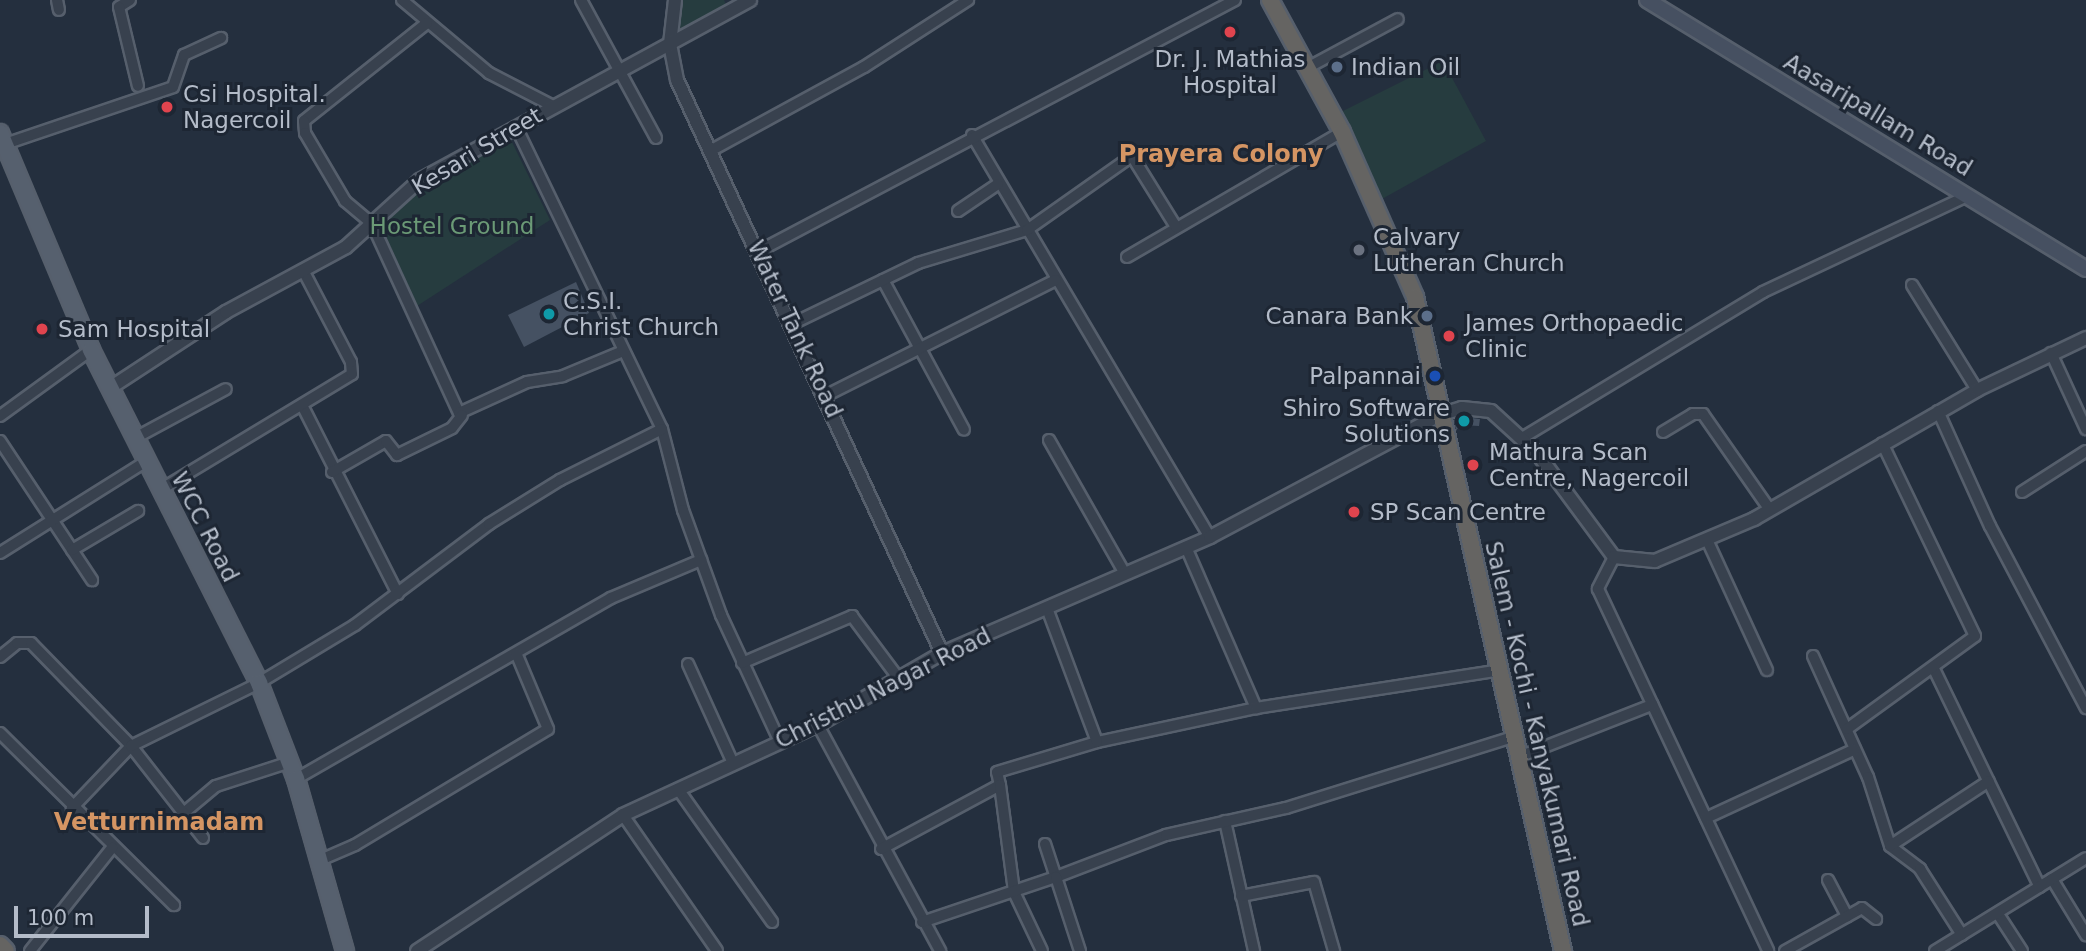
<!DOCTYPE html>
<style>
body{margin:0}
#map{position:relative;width:2086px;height:951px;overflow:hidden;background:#242f3e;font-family:"DejaVu Sans",sans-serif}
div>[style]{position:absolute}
.green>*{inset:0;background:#263c3f}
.building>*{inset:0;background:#455162}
.roads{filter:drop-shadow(2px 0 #565f6c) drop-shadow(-2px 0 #565f6c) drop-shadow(0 2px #565f6c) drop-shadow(0 -2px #565f6c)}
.minor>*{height:10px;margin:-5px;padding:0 5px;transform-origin:5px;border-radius:5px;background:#38414e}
.tertiary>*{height:12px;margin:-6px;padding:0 6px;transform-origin:6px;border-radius:6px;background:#38414e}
.secondary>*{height:14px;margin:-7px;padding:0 7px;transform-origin:7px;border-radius:7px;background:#465061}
.primary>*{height:16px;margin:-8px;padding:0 8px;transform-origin:8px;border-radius:8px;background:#56606e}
.trunk>*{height:16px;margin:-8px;padding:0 8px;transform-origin:8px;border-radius:8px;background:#656462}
.dots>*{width:19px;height:19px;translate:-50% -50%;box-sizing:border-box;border:4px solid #1d2633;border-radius:50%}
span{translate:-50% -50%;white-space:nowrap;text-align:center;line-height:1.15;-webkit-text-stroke:6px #1d2633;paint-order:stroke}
.poi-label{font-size:23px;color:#b4bcc9}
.left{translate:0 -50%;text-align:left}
.right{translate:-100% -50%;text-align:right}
.street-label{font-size:23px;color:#b4bcc9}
.park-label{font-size:23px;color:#6b9a76}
.neighbourhood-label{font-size:24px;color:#d59563;font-weight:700}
.scale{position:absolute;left:14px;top:906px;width:135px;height:32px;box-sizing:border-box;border:4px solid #b4bcc9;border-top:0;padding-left:9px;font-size:21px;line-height:24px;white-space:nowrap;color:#b4bcc9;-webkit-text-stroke:5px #1d2633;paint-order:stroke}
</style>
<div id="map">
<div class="green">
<div style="clip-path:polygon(678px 0,724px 0,728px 9px,672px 41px)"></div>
<div style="clip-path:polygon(1443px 61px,1486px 141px,1382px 199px,1339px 113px)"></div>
<div style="clip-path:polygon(511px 140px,550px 220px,417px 306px,380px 224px,422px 189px)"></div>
</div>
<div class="building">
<div style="clip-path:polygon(576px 282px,589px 313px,524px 347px,508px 315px)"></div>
<div style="clip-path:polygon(1463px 417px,1480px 419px,1479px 426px,1460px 425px,1456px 431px,1454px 420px)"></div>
</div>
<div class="roads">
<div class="minor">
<div style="left:57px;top:0;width:10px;rotate:79deg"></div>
<div style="left:130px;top:0;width:13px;rotate:148deg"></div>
<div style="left:119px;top:7px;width:81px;rotate:76.5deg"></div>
<div style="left:402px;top:0;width:114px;rotate:40deg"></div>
<div style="left:489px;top:73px;width:72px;rotate:27.3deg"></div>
<div style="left:581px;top:0;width:157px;rotate:61.5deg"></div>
<div style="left:427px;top:23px;width:157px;rotate:141.5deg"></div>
<div style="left:304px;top:121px;width:12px;rotate:85deg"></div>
<div style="left:305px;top:133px;width:79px;rotate:59.5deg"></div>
<div style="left:345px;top:201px;width:35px;rotate:40deg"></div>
<div style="left:372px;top:224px;width:208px;rotate:65.3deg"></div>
<div style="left:459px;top:413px;width:75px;rotate:-24.5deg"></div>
<div style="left:527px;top:382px;width:36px;rotate:-9deg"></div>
<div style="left:563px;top:376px;width:65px;rotate:-22.6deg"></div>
<div style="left:1307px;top:68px;width:103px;rotate:-28.3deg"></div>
<div style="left:516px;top:127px;width:335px;rotate:64.2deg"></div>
<div style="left:662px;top:429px;width:84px;rotate:75.5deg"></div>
<div style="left:683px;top:510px;width:112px;rotate:70.1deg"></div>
<div style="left:721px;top:615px;width:140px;rotate:65.1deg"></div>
<div style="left:972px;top:135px;width:467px;rotate:59.4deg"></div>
<div style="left:5px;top:144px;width:177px;rotate:-18.7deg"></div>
<div style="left:173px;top:87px;width:34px;rotate:-71deg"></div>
<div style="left:184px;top:55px;width:41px;rotate:-24.7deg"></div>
<div style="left:710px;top:151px;width:175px;rotate:-28.6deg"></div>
<div style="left:864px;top:67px;width:124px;rotate:-32.8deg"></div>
<div style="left:958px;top:211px;width:48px;rotate:-34deg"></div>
<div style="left:759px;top:251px;width:538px;rotate:-27.8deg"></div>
<div style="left:1127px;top:257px;width:249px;rotate:-30.2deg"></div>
<div style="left:883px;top:280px;width:170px;rotate:61.6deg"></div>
<div style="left:1912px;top:285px;width:123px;rotate:58.2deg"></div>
<div style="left:794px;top:323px;width:138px;rotate:-25.8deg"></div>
<div style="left:918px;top:263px;width:114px;rotate:-16.8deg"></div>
<div style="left:1027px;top:230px;width:128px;rotate:-35.2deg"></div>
<div style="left:1132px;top:156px;width:84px;rotate:58.2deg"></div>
<div style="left:2051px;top:353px;width:84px;rotate:65.3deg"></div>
<div style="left:827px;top:395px;width:256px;rotate:-26.7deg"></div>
<div style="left:302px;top:405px;width:212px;rotate:63.1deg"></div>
<div style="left:1938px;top:411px;width:126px;rotate:65.7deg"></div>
<div style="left:1990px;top:526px;width:206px;rotate:62.2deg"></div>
<div style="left:0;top:416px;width:112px;rotate:-36deg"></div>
<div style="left:1663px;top:432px;width:35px;rotate:-31deg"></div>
<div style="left:1693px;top:414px;width:10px"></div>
<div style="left:1703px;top:414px;width:117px;rotate:55.1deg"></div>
<div style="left:135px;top:438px;width:103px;rotate:-28.3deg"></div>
<div style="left:1522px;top:438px;width:282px;rotate:-31.2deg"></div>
<div style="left:1763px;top:292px;width:225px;rotate:-25.2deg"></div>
<div style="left:1049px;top:440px;width:154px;rotate:60.4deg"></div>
<div style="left:0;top:441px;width:167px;rotate:56.5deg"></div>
<div style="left:332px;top:472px;width:62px;rotate:-29.9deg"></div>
<div style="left:386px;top:441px;width:18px;rotate:52deg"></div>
<div style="left:397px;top:455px;width:61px;rotate:-26.1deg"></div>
<div style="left:452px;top:428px;width:16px;rotate:-52deg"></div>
<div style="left:160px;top:490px;width:224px;rotate:-31.1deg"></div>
<div style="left:352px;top:374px;width:12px;rotate:-95deg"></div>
<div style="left:351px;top:362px;width:104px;rotate:-117.6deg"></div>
<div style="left:2022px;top:492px;width:76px;rotate:-32.6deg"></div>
<div style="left:1708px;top:542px;width:141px;rotate:65.3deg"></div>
<div style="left:1186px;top:547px;width:176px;rotate:66.5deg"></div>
<div style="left:72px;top:550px;width:77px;rotate:-30.6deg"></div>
<div style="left:0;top:553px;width:171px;rotate:-32.1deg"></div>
<div style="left:1614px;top:557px;width:36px;rotate:117deg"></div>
<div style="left:1598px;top:589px;width:400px;rotate:64.8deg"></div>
<div style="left:1813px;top:656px;width:133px;rotate:65.6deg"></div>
<div style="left:1868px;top:777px;width:72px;rotate:72.3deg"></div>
<div style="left:1890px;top:846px;width:38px;rotate:37deg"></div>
<div style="left:1920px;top:869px;width:78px;rotate:57.5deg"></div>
<div style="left:0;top:657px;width:22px;rotate:-39deg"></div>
<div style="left:17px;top:643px;width:14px"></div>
<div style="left:31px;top:643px;width:144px;rotate:45.8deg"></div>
<div style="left:131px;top:746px;width:86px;rotate:133.6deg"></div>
<div style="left:742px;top:663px;width:120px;rotate:-23.1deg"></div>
<div style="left:852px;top:616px;width:79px;rotate:53.3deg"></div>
<div style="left:688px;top:664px;width:107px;rotate:65.6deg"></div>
<div style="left:1934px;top:669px;width:242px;rotate:64.1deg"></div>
<div style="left:818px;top:725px;width:257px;rotate:61.6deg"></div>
<div style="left:1847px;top:729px;width:158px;rotate:-36deg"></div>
<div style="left:1975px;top:636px;width:214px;rotate:-115.7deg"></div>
<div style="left:0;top:733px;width:245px;rotate:44.7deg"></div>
<div style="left:1097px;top:742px;width:163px;rotate:-12.1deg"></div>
<div style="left:1256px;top:708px;width:248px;rotate:-8.8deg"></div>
<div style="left:1521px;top:756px;width:141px;rotate:-21.3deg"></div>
<div style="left:296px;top:779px;width:363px;rotate:-29.9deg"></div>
<div style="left:611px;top:598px;width:98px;rotate:-22.9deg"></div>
<div style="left:1000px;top:785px;width:13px;rotate:-103deg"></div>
<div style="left:997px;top:772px;width:104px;rotate:-16.7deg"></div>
<div style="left:1097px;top:742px;width:143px;rotate:-110.5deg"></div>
<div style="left:678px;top:789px;width:163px;rotate:54.7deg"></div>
<div style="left:186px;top:811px;width:39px;rotate:-40deg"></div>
<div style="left:216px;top:786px;width:78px;rotate:-18deg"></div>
<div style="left:623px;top:815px;width:165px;rotate:55.3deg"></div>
<div style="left:1706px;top:818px;width:164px;rotate:-24.8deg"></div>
<div style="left:1225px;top:821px;width:133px;rotate:77.4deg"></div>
<div style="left:203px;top:838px;width:117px;rotate:-128deg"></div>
<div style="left:131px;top:746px;width:143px;rotate:-26.2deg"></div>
<div style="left:259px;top:683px;width:112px;rotate:-31.1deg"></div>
<div style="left:355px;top:625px;width:168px;rotate:-37deg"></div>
<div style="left:489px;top:524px;width:84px;rotate:-31.8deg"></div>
<div style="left:560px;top:480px;width:114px;rotate:-26.6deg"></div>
<div style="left:1045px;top:844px;width:35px;rotate:72deg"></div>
<div style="left:1056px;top:877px;width:118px;rotate:-20.9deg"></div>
<div style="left:1166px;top:835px;width:123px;rotate:-12.7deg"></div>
<div style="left:1286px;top:808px;width:241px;rotate:-17.4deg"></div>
<div style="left:1890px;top:846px;width:118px;rotate:-33.3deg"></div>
<div style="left:881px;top:849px;width:135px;rotate:-28.3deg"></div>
<div style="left:1000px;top:785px;width:108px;rotate:82.5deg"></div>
<div style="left:1014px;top:892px;width:65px;rotate:64.6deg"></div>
<div style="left:318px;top:861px;width:40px;rotate:-23.4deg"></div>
<div style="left:355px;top:845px;width:225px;rotate:-31deg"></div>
<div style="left:548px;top:729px;width:82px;rotate:-112.8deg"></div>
<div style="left:2052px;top:879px;width:66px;rotate:58.7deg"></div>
<div style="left:1828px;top:880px;width:41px;rotate:62.2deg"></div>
<div style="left:1241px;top:896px;width:74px;rotate:-10.9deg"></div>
<div style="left:1314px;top:882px;width:72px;rotate:73.8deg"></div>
<div style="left:1998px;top:914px;width:44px;rotate:57deg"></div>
<div style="left:922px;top:922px;width:141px;rotate:-18.6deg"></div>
<div style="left:1056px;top:877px;width:78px;rotate:72deg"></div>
<div style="left:30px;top:951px;width:132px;rotate:-51.5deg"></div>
<div style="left:1785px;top:951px;width:88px;rotate:-29.2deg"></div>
<div style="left:1862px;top:908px;width:18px;rotate:38deg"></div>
<div style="left:1935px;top:951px;width:177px;rotate:-31.6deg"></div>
</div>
<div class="tertiary">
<div style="left:675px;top:0;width:44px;rotate:96.5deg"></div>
<div style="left:670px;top:44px;width:37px;rotate:79deg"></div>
<div style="left:677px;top:80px;width:631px;rotate:65.18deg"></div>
<div style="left:110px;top:388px;width:139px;rotate:-33.2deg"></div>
<div style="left:226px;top:312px;width:136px;rotate:-28.4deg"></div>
<div style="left:346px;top:247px;width:100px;rotate:-42.2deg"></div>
<div style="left:420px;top:180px;width:376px;rotate:-28.6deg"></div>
<div style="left:417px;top:951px;width:247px;rotate:-33.4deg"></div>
<div style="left:623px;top:815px;width:215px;rotate:-24.8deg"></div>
<div style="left:818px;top:725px;width:143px;rotate:-30.1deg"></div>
<div style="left:942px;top:653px;width:292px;rotate:-23.4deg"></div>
<div style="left:1210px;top:537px;width:259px;rotate:-28deg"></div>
<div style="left:1439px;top:415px;width:24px;rotate:-17deg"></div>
<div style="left:1462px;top:408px;width:29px;rotate:6deg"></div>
<div style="left:1491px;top:411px;width:62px;rotate:42.4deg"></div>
<div style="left:1537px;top:453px;width:129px;rotate:53.5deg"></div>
<div style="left:1614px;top:557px;width:41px;rotate:5.6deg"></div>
<div style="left:1655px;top:561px;width:108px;rotate:-23deg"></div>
<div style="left:1754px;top:519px;width:258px;rotate:-30deg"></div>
<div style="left:1977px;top:390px;width:121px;rotate:-25.5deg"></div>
</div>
<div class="secondary">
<div style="left:1647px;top:0;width:515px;rotate:31.5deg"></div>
</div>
<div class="primary">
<div style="left:0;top:133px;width:235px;rotate:67.2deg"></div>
<div style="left:91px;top:350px;width:373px;rotate:63.2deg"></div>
<div style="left:259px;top:683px;width:103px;rotate:68.9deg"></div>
<div style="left:296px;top:779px;width:179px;rotate:74.1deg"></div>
</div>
<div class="trunk">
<div style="left:1270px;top:0;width:150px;rotate:61.4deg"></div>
<div style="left:1342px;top:132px;width:180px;rotate:66.1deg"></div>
<div style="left:1415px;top:297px;width:671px;rotate:77.25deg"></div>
<div style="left:0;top:945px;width:8px;rotate:45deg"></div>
</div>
</div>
<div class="dots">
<div style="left:1230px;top:32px;background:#e0444e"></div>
<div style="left:1337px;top:67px;background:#5c6f8a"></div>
<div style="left:167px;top:107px;background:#e0444e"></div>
<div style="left:1359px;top:250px;background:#6b7280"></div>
<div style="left:549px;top:314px;background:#0f9aa8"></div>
<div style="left:1427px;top:316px;background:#5c6f8a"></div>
<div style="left:42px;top:329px;background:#e0444e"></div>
<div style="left:1449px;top:336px;background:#e0444e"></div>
<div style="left:1435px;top:376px;background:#1a4fb4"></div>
<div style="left:1464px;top:421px;background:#0f9aa8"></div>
<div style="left:1473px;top:465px;background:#e0444e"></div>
<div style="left:1354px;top:512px;background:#e0444e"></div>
</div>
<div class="poi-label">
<span style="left:1230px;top:72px">Dr. J. Mathias<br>Hospital</span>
<span class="left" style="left:1351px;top:67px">Indian Oil</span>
<span class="left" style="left:183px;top:107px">Csi Hospital.<br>Nagercoil</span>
<span class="left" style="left:1373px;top:250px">Calvary<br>Lutheran Church</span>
<span class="left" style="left:563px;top:314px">C.S.I.<br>Christ Church</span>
<span class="right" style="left:1413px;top:316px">Canara Bank</span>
<span class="left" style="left:1465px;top:336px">James Orthopaedic<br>Clinic</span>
<span class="left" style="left:58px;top:329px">Sam Hospital</span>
<span class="right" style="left:1421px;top:376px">Palpannai</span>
<span class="right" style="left:1450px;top:421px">Shiro Software<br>Solutions</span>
<span class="left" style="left:1489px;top:465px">Mathura Scan<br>Centre, Nagercoil</span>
<span class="left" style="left:1370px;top:512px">SP Scan Centre</span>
</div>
<div class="street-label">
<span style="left:1878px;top:115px;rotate:31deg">Aasaripallam Road</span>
<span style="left:477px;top:151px;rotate:-31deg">Kesari Street</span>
<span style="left:795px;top:329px;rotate:65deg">Water Tank Road</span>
<span style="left:205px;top:527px;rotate:63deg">WCC Road</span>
<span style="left:883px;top:688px;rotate:-27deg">Christhu Nagar Road</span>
<span style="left:1537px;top:734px;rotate:77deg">Salem - Kochi - Kanyakumari Road</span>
</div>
<div class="park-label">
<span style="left:452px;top:226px">Hostel Ground</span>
</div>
<div class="neighbourhood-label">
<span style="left:1221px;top:155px">Prayera Colony</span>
<span style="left:159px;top:823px">Vetturnimadam</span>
</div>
<div class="scale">100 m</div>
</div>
